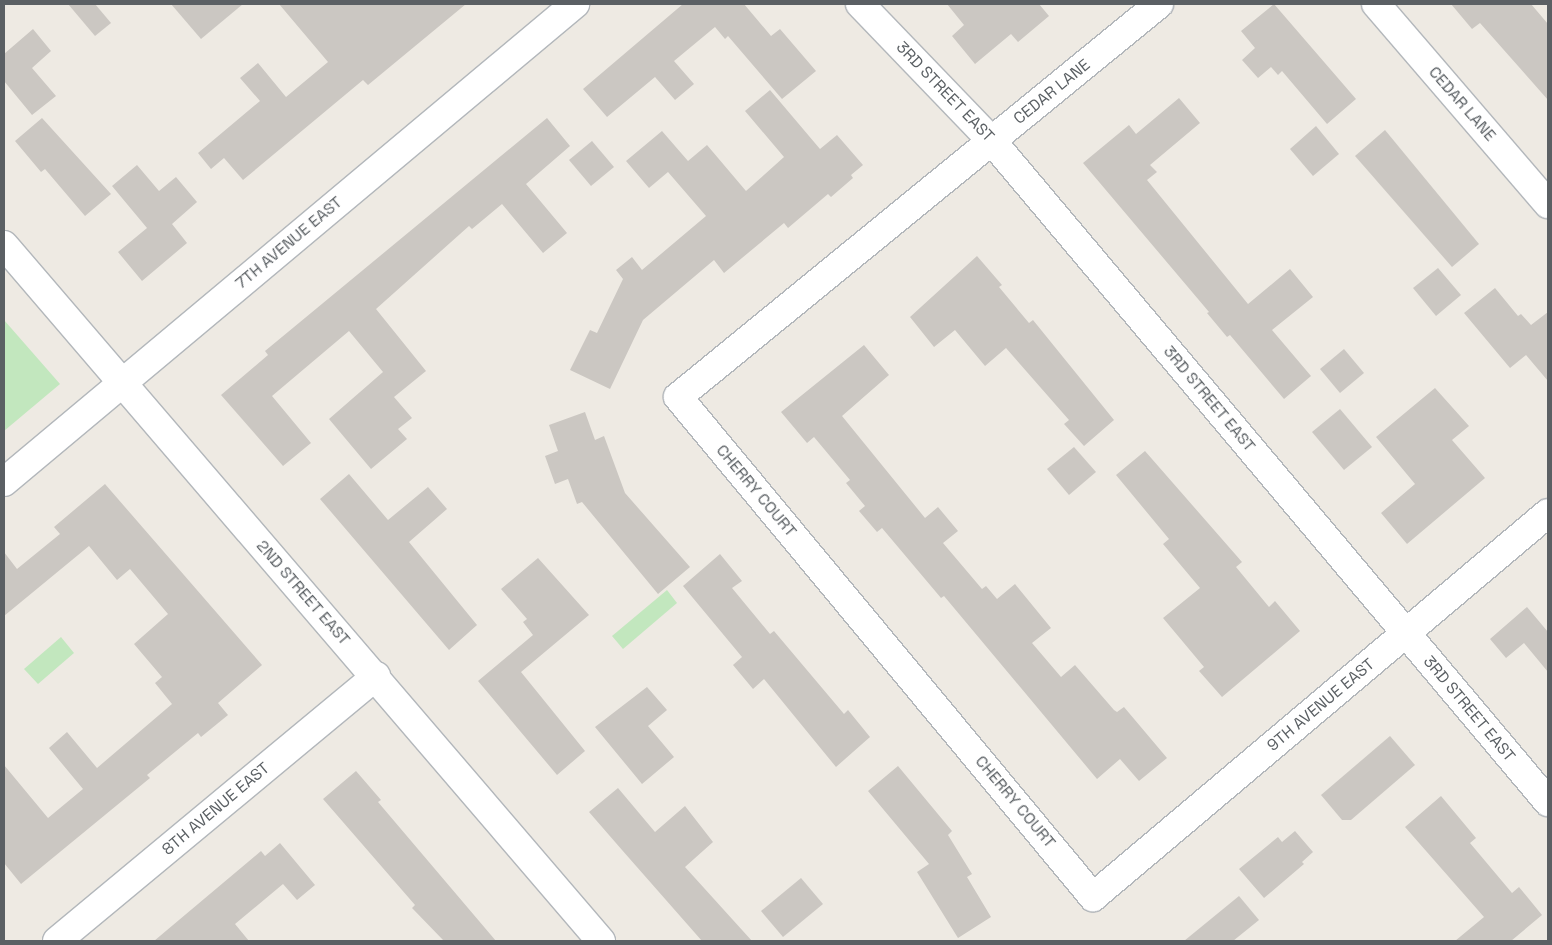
<!DOCTYPE html>
<style>
body{margin:0}
#map{position:relative;width:1552px;height:945px;overflow:hidden;background:#eeeae3;font-family:"Space Grotesk",sans-serif}
div>[style]{position:absolute}
.green>*{inset:0;background:#c2e7be}
.building>*{inset:0;background:#cbc7c2}
.roads{filter:drop-shadow(1px 0 #b3b7bb) drop-shadow(-1px 0 #b3b7bb) drop-shadow(0 1px #b3b7bb) drop-shadow(0 -1px #b3b7bb)}
.minor>*{height:28px;margin:-14px;padding:0 14px;transform-origin:14px;border-radius:14px;background:#fff}
span{translate:-50% -50%;white-space:nowrap;text-align:center;line-height:1.15;-webkit-text-stroke:4px #fff;paint-order:stroke}
.street-label{font-size:16px;color:#5b6064}
.frame{position:absolute;inset:0;border:5px solid #5b6064;pointer-events:none}
</style>
<div id="map">
<div class="green">
<div style="clip-path:polygon(4px 320px,60px 384px,4px 431px)"></div>
<div style="clip-path:polygon(667px 590px,677px 603px,623px 649px,612px 636px)"></div>
<div style="clip-path:polygon(61px 637px,74px 653px,38px 684px,24px 669px)"></div>
</div>
<div class="building">
<div style="clip-path:polygon(68px 4px,95px 4px,111px 23px,95px 36px)"></div>
<div style="clip-path:polygon(171px 4px,243px 4px,201px 39px)"></div>
<div style="clip-path:polygon(279px 4px,466px 4px,368px 85px,363px 80px,243px 180px,224px 158px,211px 169px,198px 153px,260px 101px,240px 78px,258px 63px,286px 97px,328px 62px)"></div>
<div style="clip-path:polygon(683px 4px,744px 4px,771px 36px,780px 29px,816px 71px,782px 99px,728px 36px,725px 39px,715px 27px,674px 61px,694px 84px,675px 100px,655px 77px,607px 117px,583px 89px)"></div>
<div style="clip-path:polygon(947px 4px,1039px 4px,1049px 16px,1018px 42px,1011px 34px,975px 64px,952px 36px,964px 25px)"></div>
<div style="clip-path:polygon(1274px 4px,1356px 99px,1327px 124px,1282px 71px,1278px 75px,1271px 67px,1258px 78px,1242px 60px,1255px 48px,1241px 31px)"></div>
<div style="clip-path:polygon(1451px 4px,1531px 4px,1548px 24px,1548px 100px,1480px 23px,1472px 29px)"></div>
<div style="clip-path:polygon(33px 29px,51px 51px,32px 68px,56px 96px,32px 115px,4px 81px,4px 54px)"></div>
<div style="clip-path:polygon(770px 90px,820px 149px,837px 135px,863px 165px,851px 175px,853px 178px,831px 197px,828px 194px,788px 228px,784px 223px,724px 273px,714px 260px,643px 320px,610px 389px,570px 370px,590px 330px,597px 333px,623px 279px,616px 270px,632px 257px,642px 270px,706px 216px,668px 172px,649px 188px,626px 161px,662px 131px,688px 161px,707px 145px,746px 191px,784px 157px,745px 111px)"></div>
<div style="clip-path:polygon(1179px 98px,1200px 123px,1150px 165px,1157px 172px,1147px 180px,1248px 304px,1290px 269px,1313px 297px,1272px 330px,1311px 376px,1284px 399px,1230px 335px,1227px 337px,1207px 313px,1209px 312px,1083px 163px,1129px 125px,1136px 134px)"></div>
<div style="clip-path:polygon(42px 118px,111px 194px,85px 216px,45px 169px,41px 172px,15px 141px)"></div>
<div style="clip-path:polygon(547px 118px,570px 146px,526px 184px,567px 233px,543px 253px,502px 204px,472px 229px,469px 226px,376px 309px,426px 371px,394px 397px,412px 418px,398px 429px,407px 439px,371px 469px,329px 419px,383px 372px,349px 331px,272px 396px,311px 443px,283px 466px,221px 395px,268px 355px,265px 351px)"></div>
<div style="clip-path:polygon(1316px 126px,1339px 154px,1313px 176px,1290px 149px)"></div>
<div style="clip-path:polygon(1385px 130px,1479px 244px,1452px 267px,1355px 156px)"></div>
<div style="clip-path:polygon(592px 141px,614px 167px,591px 186px,569px 160px)"></div>
<div style="clip-path:polygon(137px 165px,159px 191px,176px 177px,197px 202px,172px 224px,187px 243px,142px 281px,118px 252px,147px 228px,112px 186px)"></div>
<div style="clip-path:polygon(977px 256px,1002px 285px,999px 287px,1029px 323px,1033px 320px,1114px 420px,1084px 446px,1064px 424px,1069px 420px,1006px 348px,985px 366px,955px 330px,934px 347px,910px 317px)"></div>
<div style="clip-path:polygon(1438px 268px,1461px 295px,1436px 316px,1413px 288px)"></div>
<div style="clip-path:polygon(1495px 288px,1518px 316px,1521px 314px,1531px 325px,1548px 312px,1548px 381px,1526px 355px,1510px 368px,1464px 313px)"></div>
<div style="clip-path:polygon(864px 345px,889px 375px,842px 416px,925px 518px,938px 507px,958px 531px,943px 543px,982px 589px,986px 586px,997px 599px,1015px 584px,1051px 628px,1032px 643px,1061px 677px,1075px 665px,1114px 710px,1117px 712px,1124px 707px,1167px 758px,1139px 781px,1120px 759px,1097px 779px,944px 596px,941px 598px,882px 528px,877px 532px,859px 511px,865px 506px,846px 483px,850px 480px,814px 437px,807px 443px,781px 412px)"></div>
<div style="clip-path:polygon(1344px 349px,1364px 373px,1340px 393px,1320px 369px)"></div>
<div style="clip-path:polygon(1435px 388px,1469px 426px,1452px 440px,1485px 478px,1407px 544px,1381px 513px,1415px 484px,1376px 437px)"></div>
<div style="clip-path:polygon(1340px 409px,1372px 447px,1344px 470px,1312px 432px)"></div>
<div style="clip-path:polygon(585px 412px,595px 440px,604px 436px,625px 493px,690px 567px,658px 594px,582px 502px,577px 504px,568px 479px,555px 484px,545px 456px,558px 451px,549px 425px)"></div>
<div style="clip-path:polygon(1074px 447px,1096px 472px,1069px 495px,1047px 469px)"></div>
<div style="clip-path:polygon(1145px 451px,1242px 562px,1236px 567px,1269px 607px,1275px 601px,1300px 631px,1222px 697px,1199px 671px,1204px 667px,1163px 618px,1200px 588px,1163px 544px,1169px 539px,1116px 475px)"></div>
<div style="clip-path:polygon(349px 474px,388px 520px,428px 487px,447px 509px,409px 542px,477px 625px,449px 650px,320px 499px)"></div>
<div style="clip-path:polygon(105px 484px,262px 665px,218px 703px,228px 715px,201px 737px,198px 733px,147px 775px,150px 778px,21px 884px,4px 863px,4px 765px,48px 818px,83px 789px,49px 748px,67px 732px,97px 768px,172px 704px,155px 683px,162px 677px,134px 644px,168px 614px,130px 569px,117px 580px,89px 546px,4px 616px,4px 552px,17px 569px,60px 534px,54px 527px)"></div>
<div style="clip-path:polygon(720px 554px,742px 581px,732px 588px,770px 634px,774px 631px,844px 714px,848px 710px,870px 737px,836px 767px,764px 679px,753px 689px,733px 665px,742px 657px,683px 586px)"></div>
<div style="clip-path:polygon(538px 558px,589px 615px,521px 672px,585px 751px,557px 775px,478px 681px,533px 635px,523px 622px,527px 619px,501px 589px)"></div>
<div style="clip-path:polygon(1527px 607px,1548px 632px,1548px 672px,1524px 643px,1506px 658px,1490px 639px)"></div>
<div style="clip-path:polygon(647px 687px,667px 710px,648px 726px,674px 757px,642px 784px,595px 727px)"></div>
<div style="clip-path:polygon(1390px 736px,1415px 765px,1351px 820px,1342px 820px,1321px 795px)"></div>
<div style="clip-path:polygon(898px 766px,952px 831px,948px 835px,972px 874px,967px 877px,991px 917px,958px 938px,917px 872px,929px 864px,868px 791px)"></div>
<div style="clip-path:polygon(356px 771px,381px 800px,378px 802px,496px 941px,444px 941px,412px 908px,415px 905px,323px 799px)"></div>
<div style="clip-path:polygon(618px 788px,655px 832px,685px 806px,713px 842px,685px 867px,752px 941px,702px 941px,622px 850px,589px 812px)"></div>
<div style="clip-path:polygon(1441px 796px,1476px 838px,1470px 843px,1512px 893px,1519px 887px,1542px 915px,1511px 941px,1455px 941px,1484px 917px,1405px 827px)"></div>
<div style="clip-path:polygon(1295px 831px,1313px 852px,1302px 862px,1304px 864px,1264px 898px,1239px 869px,1278px 837px,1282px 842px)"></div>
<div style="clip-path:polygon(280px 843px,315px 885px,297px 900px,283px 884px,235px 924px,249px 941px,154px 941px,261px 851px,265px 856px)"></div>
<div style="clip-path:polygon(801px 878px,823px 904px,783px 937px,761px 911px)"></div>
<div style="clip-path:polygon(1239px 896px,1259px 920px,1233px 941px,1184px 941px)"></div>
</div>
<div class="roads">
<div class="minor">
<div style="left:860px;top:4px;width:190px;rotate:46.1deg"></div>
<div style="left:992px;top:141px;width:864px;rotate:49.93deg"></div>
<div style="left:1159px;top:4px;width:621px;rotate:140.75deg"></div>
<div style="left:678px;top:397px;width:650px;rotate:50.31deg"></div>
<div style="left:1093px;top:897px;width:595px;rotate:-40.16deg"></div>
<div style="left:1376px;top:4px;width:264px;rotate:49.3deg"></div>
<div style="left:4px;top:245px;width:917px;rotate:49.38deg"></div>
<div style="left:4px;top:482px;width:745px;rotate:-39.93deg"></div>
<div style="left:57px;top:941px;width:415px;rotate:-39.7deg"></div>
</div>
</div>
<div class="street-label">
<span style="left:945px;top:92px;rotate:46deg">3RD STREET EAST</span>
<span style="left:1052px;top:92px;rotate:-39deg">CEDAR LANE</span>
<span style="left:1462px;top:104px;rotate:49deg">CEDAR LANE</span>
<span style="left:289px;top:243px;rotate:-40deg">7TH AVENUE EAST</span>
<span style="left:1209px;top:399px;rotate:50deg">3RD STREET EAST</span>
<span style="left:756px;top:491px;rotate:50deg">CHERRY COURT</span>
<span style="left:303px;top:593px;rotate:49deg">2ND STREET EAST</span>
<span style="left:1321px;top:705px;rotate:-40deg">9TH AVENUE EAST</span>
<span style="left:1469px;top:709px;rotate:50deg">3RD STREET EAST</span>
<span style="left:1015px;top:802px;rotate:50deg">CHERRY COURT</span>
<span style="left:216px;top:809px;rotate:-40deg">8TH AVENUE EAST</span>
</div>
<div class="frame"></div>
</div>
